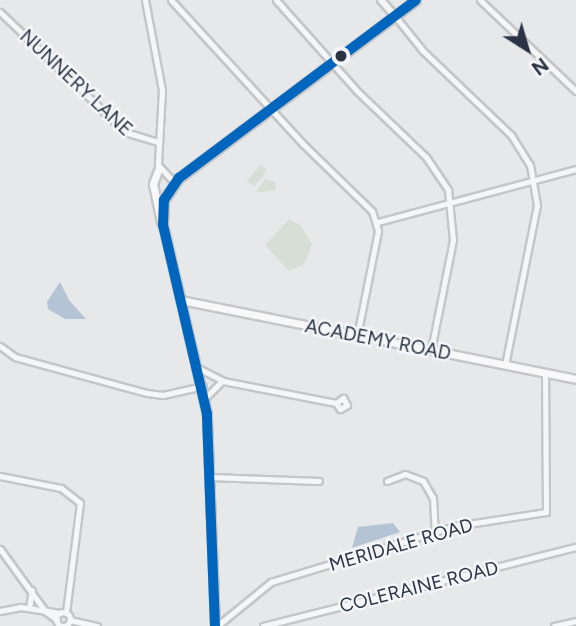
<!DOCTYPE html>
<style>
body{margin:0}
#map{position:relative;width:576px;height:626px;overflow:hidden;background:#e6e8ea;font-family:Figtree,sans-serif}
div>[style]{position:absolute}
.green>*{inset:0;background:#d6ded6}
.water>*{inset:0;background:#b4c4d5}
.roads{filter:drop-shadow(2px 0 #c4c6c8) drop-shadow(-2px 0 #c4c6c8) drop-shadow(0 2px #c4c6c8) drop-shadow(0 -2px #c4c6c8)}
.minor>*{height:5px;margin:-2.5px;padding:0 2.5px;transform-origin:2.5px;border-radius:2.5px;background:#f5f6f7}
.minor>.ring{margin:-2.5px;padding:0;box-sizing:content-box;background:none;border:5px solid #f5f6f7;border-radius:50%}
.tertiary>*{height:6px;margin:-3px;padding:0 3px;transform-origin:3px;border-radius:3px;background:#f5f6f7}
.secondary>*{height:7px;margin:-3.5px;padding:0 3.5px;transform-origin:3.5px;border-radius:3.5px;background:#f8f8f8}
.bus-1>*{height:10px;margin:-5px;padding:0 5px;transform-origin:5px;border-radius:5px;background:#0065bd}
.dots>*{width:19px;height:19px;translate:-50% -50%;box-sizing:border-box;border:4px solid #f4f6f9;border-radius:50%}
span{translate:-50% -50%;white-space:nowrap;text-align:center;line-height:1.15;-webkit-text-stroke:5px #f4f6f9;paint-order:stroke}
.street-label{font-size:19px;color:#2b3445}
.north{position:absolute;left:492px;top:14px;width:70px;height:70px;-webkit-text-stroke:5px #f4f6f9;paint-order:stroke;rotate:143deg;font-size:19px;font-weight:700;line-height:28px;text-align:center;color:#2b3445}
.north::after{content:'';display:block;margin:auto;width:24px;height:32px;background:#2b3445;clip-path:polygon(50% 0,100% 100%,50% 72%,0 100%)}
</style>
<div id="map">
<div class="green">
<div style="clip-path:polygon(261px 164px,266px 169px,263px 177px,254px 186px,247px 181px)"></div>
<div style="clip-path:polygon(265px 179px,275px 182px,276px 190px,255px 193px)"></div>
<div style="clip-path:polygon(289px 219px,300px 225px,312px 244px,304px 264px,289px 271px,265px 245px)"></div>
</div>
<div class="water">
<div style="clip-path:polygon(60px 282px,69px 300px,86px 319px,65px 319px,48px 309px,47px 302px)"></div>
<div style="clip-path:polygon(393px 523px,400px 532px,352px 548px,358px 527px)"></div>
</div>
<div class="roads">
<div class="minor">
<div style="left:145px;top:0;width:92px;rotate:79.3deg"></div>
<div style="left:162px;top:90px;width:75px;rotate:93.1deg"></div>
<div style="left:158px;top:165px;width:23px;rotate:47deg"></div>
<div style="left:171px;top:0;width:195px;rotate:47.5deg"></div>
<div style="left:303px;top:144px;width:96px;rotate:44.2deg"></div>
<div style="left:372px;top:211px;width:21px;rotate:73deg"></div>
<div style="left:378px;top:231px;width:107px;rotate:101.3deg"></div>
<div style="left:276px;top:0;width:123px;rotate:48.3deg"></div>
<div style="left:358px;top:92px;width:94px;rotate:43.7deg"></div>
<div style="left:426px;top:157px;width:40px;rotate:56deg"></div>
<div style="left:448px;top:190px;width:50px;rotate:84.3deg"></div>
<div style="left:453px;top:240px;width:112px;rotate:101.3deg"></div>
<div style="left:480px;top:0;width:132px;rotate:43.5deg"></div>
<div style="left:0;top:12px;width:173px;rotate:43.8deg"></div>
<div style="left:125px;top:132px;width:34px;rotate:17deg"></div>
<div style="left:395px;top:16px;width:45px;rotate:51.3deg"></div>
<div style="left:423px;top:51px;width:122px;rotate:43.7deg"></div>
<div style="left:511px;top:135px;width:36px;rotate:58deg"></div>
<div style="left:530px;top:165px;width:41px;rotate:80.1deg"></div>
<div style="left:537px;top:205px;width:163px;rotate:101.3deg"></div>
<div style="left:378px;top:222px;width:205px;rotate:-15deg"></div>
<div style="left:0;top:346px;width:19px;rotate:36deg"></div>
<div style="left:15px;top:357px;width:137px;rotate:15.3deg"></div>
<div style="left:147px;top:393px;width:16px;rotate:7deg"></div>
<div style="left:163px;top:395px;width:41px;rotate:-12.7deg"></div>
<div style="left:198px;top:368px;width:28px;rotate:27deg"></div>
<div style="left:223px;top:381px;width:115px;rotate:11deg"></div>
<div style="left:336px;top:403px;width:9px;rotate:-36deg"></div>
<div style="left:343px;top:398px;width:8px;rotate:60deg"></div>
<div style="left:347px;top:405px;width:8px;rotate:150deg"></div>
<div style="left:340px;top:409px;width:7px;rotate:-124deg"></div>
<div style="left:205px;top:398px;width:24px;rotate:-45deg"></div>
<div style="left:0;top:476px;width:62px;rotate:11.1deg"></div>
<div style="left:61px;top:488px;width:24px;rotate:38deg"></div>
<div style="left:80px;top:503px;width:111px;rotate:97.3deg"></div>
<div style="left:210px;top:477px;width:109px;rotate:2.1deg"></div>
<div style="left:387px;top:481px;width:19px;rotate:-21deg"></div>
<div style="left:405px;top:474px;width:19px;rotate:21deg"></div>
<div style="left:423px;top:481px;width:20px;rotate:60deg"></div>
<div style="left:433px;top:498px;width:34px;rotate:87deg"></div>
<div style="left:0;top:549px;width:77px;rotate:54deg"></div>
<div style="left:45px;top:611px;width:15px;rotate:37deg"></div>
<div style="left:29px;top:608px;width:18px;rotate:-81deg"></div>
<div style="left:0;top:611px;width:20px;rotate:-11deg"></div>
<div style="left:20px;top:607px;width:41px;rotate:8.3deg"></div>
<div class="ring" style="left:56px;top:612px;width:9px;height:9px"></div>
<div style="left:70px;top:620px;width:28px;rotate:13deg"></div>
<div style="left:217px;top:626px;width:70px;rotate:-39.2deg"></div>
<div style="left:271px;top:582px;width:192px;rotate:-16.9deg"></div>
<div style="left:455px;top:526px;width:92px;rotate:-8.7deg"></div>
<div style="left:546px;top:512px;width:139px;rotate:-90.4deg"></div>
<div style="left:263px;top:626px;width:323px;rotate:-14.2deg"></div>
<div style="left:554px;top:626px;width:23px;rotate:-13deg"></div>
</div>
<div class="tertiary">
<div style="left:381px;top:0;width:21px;rotate:49deg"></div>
</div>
<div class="secondary">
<div style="left:159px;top:168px;width:17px;rotate:111deg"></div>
<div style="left:153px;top:184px;width:38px;rotate:78deg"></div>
<div style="left:181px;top:300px;width:403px;rotate:11.3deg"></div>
<div style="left:215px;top:626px;width:212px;rotate:-92.2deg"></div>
<div style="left:207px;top:414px;width:194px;rotate:-103.1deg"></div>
<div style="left:163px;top:225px;width:25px;rotate:-88deg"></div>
<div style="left:164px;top:200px;width:27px;rotate:-56deg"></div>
<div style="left:179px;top:178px;width:296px;rotate:-36.9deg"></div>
</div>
</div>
<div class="bus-1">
<div style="left:215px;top:626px;width:212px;rotate:-92.2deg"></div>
<div style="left:207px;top:414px;width:194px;rotate:-103.1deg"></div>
<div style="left:163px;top:225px;width:25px;rotate:-88deg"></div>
<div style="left:164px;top:200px;width:27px;rotate:-56deg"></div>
<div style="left:179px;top:178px;width:296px;rotate:-36.9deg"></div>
</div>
<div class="dots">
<div style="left:341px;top:56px;background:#2b3445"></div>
</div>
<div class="street-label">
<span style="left:76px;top:83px;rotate:43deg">NUNNERY LANE</span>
<span style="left:378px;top:340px;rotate:11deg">ACADEMY ROAD</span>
<span style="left:401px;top:545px;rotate:-16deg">MERIDALE ROAD</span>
<span style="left:419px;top:587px;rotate:-14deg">COLERAINE ROAD</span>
</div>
<div class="north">N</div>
</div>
